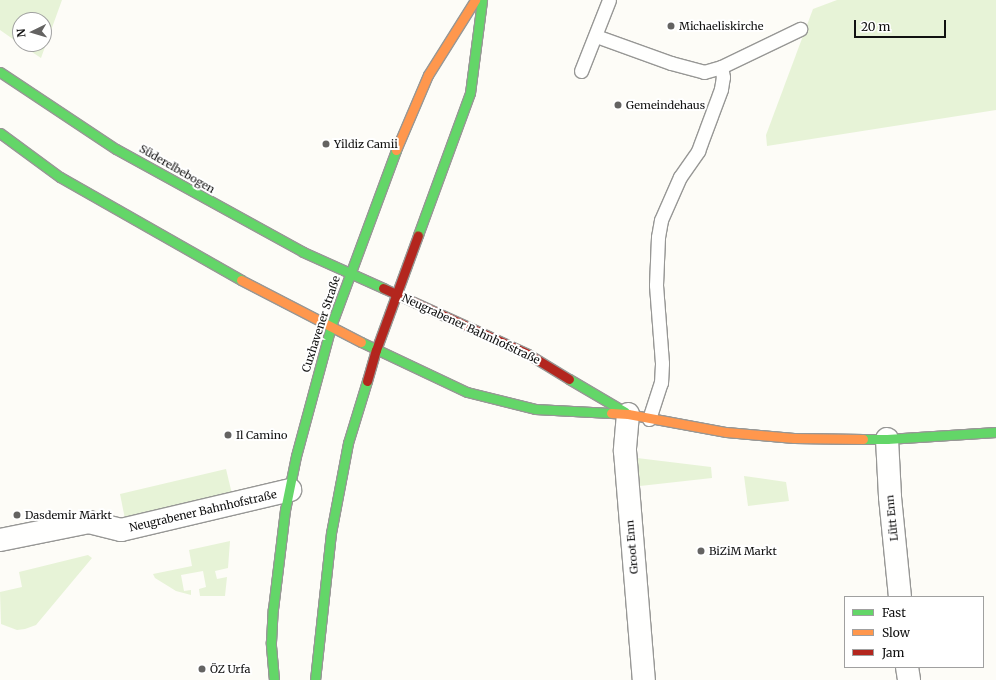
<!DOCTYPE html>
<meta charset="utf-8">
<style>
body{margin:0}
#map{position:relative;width:996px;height:680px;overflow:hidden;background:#fdfcf7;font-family:Merriweather,serif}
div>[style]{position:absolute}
.green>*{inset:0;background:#e7f3d7}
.roads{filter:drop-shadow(1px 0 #979795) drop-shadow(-1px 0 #979795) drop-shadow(0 1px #979795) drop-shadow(0 -1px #979795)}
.lane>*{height:13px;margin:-6.5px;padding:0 6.5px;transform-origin:6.5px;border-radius:6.5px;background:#fffffe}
.street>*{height:22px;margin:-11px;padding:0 11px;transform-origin:11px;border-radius:11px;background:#fffffe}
.fast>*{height:9px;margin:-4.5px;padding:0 4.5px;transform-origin:4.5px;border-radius:4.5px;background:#63d668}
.slow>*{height:9px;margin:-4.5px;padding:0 4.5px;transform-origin:4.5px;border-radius:4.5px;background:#ff974d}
.jam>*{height:9px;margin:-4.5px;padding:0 4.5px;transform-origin:4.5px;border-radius:4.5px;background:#b3261e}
.dots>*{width:11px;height:11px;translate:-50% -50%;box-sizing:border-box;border:2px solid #fff;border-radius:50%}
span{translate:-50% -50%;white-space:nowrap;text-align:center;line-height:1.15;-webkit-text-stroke:4px #fff;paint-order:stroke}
.poi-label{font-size:11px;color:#111}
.left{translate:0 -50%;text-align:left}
.street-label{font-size:11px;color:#111}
.legend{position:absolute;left:844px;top:596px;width:140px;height:72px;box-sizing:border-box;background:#fff;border:1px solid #a0a0a0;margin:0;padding:5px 7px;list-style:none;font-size:12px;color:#111}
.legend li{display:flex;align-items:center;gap:8px;height:20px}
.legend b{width:20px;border:1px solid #a0a0a0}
.north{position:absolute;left:12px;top:12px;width:40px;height:40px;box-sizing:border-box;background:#fff;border:1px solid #a0a0a0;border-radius:50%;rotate:265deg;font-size:11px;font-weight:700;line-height:16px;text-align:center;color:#111}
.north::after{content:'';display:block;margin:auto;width:14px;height:18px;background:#646362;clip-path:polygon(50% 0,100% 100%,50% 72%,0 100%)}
.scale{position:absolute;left:854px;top:20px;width:92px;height:18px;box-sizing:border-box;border:2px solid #111;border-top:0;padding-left:5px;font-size:12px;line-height:14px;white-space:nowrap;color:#111;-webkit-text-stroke:3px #fff;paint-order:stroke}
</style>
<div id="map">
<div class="green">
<div style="clip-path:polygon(0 0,62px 0,41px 58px,20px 44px,44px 44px,44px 20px,20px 20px,20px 44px,0 30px)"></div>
<div style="clip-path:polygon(837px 0,996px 0,996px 110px,767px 146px,766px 135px,813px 9px)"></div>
<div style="clip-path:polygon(637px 458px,711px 467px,712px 478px,640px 486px)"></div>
<div style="clip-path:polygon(226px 469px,232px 494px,125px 519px,120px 494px)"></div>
<div style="clip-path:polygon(744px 476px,786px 482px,789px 501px,748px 506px)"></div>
<div style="clip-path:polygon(230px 541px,228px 568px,215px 571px,217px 579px,227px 577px,225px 596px,200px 596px,199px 589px,206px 587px,203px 571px,181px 575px,184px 591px,191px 590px,191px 595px,176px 591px,155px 578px,153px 574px,192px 566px,189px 550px)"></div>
<div style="clip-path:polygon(88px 555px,92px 558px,36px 625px,25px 629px,17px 630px,1px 624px,0 592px,22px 587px,19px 572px)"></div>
</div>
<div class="roads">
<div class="lane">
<div style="left:596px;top:36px;width:80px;rotate:19.8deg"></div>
<div style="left:671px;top:63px;width:34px;rotate:15deg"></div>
<div style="left:704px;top:72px;width:18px;rotate:-16deg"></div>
<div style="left:721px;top:67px;width:88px;rotate:-25.7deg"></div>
<div style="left:581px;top:71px;width:76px;rotate:-68.5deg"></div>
<div style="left:649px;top:419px;width:38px;rotate:-72deg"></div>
<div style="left:661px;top:383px;width:20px;rotate:-87deg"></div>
<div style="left:662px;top:363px;width:78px;rotate:-94.4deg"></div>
<div style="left:656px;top:285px;width:48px;rotate:-87.6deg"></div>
<div style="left:658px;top:237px;width:17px;rotate:-80deg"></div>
<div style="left:661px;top:220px;width:47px;rotate:-66.2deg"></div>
<div style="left:680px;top:177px;width:32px;rotate:-55deg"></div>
<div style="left:698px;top:151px;width:66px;rotate:-69.6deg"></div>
<div style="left:721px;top:89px;width:12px;rotate:-81deg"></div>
<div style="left:723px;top:77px;width:10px;rotate:-101deg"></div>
</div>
<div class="street">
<div style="left:628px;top:414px;width:37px;rotate:95deg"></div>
<div style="left:625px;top:451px;width:230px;rotate:85.3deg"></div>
<div style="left:887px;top:439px;width:58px;rotate:87deg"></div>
<div style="left:890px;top:497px;width:100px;rotate:84.3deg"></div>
<div style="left:0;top:540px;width:91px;rotate:-11.4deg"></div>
<div style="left:89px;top:522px;width:33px;rotate:14deg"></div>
<div style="left:121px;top:530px;width:174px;rotate:-13.3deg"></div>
<div style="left:907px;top:667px;width:13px;rotate:81deg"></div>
</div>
<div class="fast">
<div style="left:0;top:72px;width:139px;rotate:33.6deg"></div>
<div style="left:116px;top:149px;width:213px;rotate:28.8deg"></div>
<div style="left:303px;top:252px;width:88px;rotate:24.2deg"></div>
<div style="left:0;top:133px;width:74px;rotate:36.3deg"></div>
<div style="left:60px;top:177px;width:208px;rotate:29.6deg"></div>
<div style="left:418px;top:235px;width:151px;rotate:-69.9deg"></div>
<div style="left:470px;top:93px;width:94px;rotate:-82.6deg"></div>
<div style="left:361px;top:342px;width:117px;rotate:25.3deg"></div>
<div style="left:467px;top:392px;width:70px;rotate:14deg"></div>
<div style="left:535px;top:409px;width:76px;rotate:3deg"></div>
<div style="left:569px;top:379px;width:65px;rotate:30.5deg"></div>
<div style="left:863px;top:439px;width:24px"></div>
<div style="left:887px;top:439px;width:109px;rotate:-3.7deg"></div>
<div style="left:274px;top:680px;width:38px;rotate:-95deg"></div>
<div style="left:271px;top:642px;width:33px;rotate:-87deg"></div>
<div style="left:273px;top:609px;width:100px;rotate:-83.1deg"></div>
<div style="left:285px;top:510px;width:55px;rotate:-78.5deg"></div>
<div style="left:296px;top:456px;width:135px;rotate:-74.9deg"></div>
<div style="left:331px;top:326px;width:188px;rotate:-69.7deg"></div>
<div style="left:315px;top:680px;width:148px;rotate:-83.8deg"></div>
<div style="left:331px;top:533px;width:92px;rotate:-79.3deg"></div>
<div style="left:348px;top:443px;width:65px;rotate:-73deg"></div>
</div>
<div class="slow">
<div style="left:396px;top:150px;width:82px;rotate:-66.9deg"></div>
<div style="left:428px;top:75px;width:89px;rotate:-57.9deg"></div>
<div style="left:241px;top:280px;width:135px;rotate:27.3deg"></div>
<div style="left:611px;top:413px;width:17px;rotate:3deg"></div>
<div style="left:628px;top:414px;width:100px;rotate:10.4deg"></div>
<div style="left:726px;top:432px;width:68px;rotate:5deg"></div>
<div style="left:794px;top:438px;width:69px;rotate:0.8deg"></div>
</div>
<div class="jam">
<div style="left:383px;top:288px;width:159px;rotate:24.5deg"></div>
<div style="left:528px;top:354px;width:48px;rotate:31.4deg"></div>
<div style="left:367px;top:381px;width:32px;rotate:-74deg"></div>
<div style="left:376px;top:350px;width:122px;rotate:-69.9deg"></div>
</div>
</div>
<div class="dots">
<div style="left:671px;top:26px;background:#646362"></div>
<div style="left:618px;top:105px;background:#646362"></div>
<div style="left:326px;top:144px;background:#646362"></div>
<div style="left:228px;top:435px;background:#646362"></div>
<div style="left:17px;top:515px;background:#646362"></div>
<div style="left:701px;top:551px;background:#646362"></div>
<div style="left:202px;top:669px;background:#646362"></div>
</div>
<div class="poi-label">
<span class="left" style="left:679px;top:26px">Michaeliskirche</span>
<span class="left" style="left:626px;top:105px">Gemeindehaus</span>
<span class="left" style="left:334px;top:144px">Yildiz Camii</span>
<span class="left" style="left:236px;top:435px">Il Camino</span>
<span class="left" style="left:25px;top:515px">Dasdemir Markt</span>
<span class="left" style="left:709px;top:551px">BiZiM Markt</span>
<span class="left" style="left:210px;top:669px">ÖZ Urfa</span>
</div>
<div class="street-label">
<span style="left:177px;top:169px;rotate:30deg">Süderelbebogen</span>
<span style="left:321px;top:324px;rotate:-72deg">Cuxhavener Straße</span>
<span style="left:471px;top:329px;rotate:25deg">Neugrabener Bahnhofstraße</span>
<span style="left:203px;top:511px;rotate:-13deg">Neugrabener Bahnhofstraße</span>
<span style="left:892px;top:518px;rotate:-96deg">Lütt Enn</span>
<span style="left:632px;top:547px;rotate:-95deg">Groot Enn</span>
</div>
<ul class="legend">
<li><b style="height:5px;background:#63d668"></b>Fast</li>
<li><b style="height:5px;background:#ff974d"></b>Slow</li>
<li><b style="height:5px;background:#b3261e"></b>Jam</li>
</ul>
<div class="north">N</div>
<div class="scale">20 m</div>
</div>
